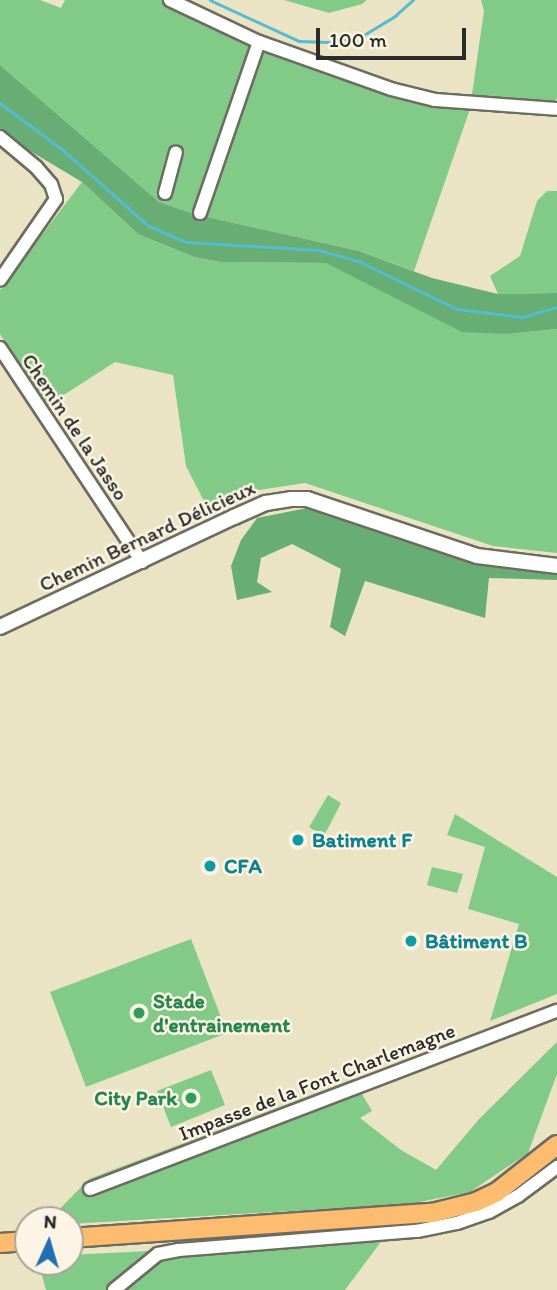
<!DOCTYPE html>
<meta charset="utf-8">
<style>
body{margin:0}
#map{position:relative;width:557px;height:1290px;overflow:hidden;background:#ebe4c4;font-family:Itim,sans-serif}
div>[style]{position:absolute}
.green>*{inset:0;background:#81ca87}
.forest>*{inset:0;background:#68ae74}
.stream>*{height:2.5px;margin:-1.25px;padding:0 1.25px;transform-origin:1.25px;border-radius:1.25px;background:#54bcd2}
.roads{filter:drop-shadow(2px 0 #6e6c61) drop-shadow(-2px 0 #6e6c61) drop-shadow(0 2px #6e6c61) drop-shadow(0 -2px #6e6c61)}
.minor>*{height:12px;margin:-6px;padding:0 6px;transform-origin:6px;border-radius:6px;background:#fff}
.tertiary>*{height:14px;margin:-7px;padding:0 7px;transform-origin:7px;border-radius:7px;background:#fff}
.primary>*{height:18px;margin:-9px;padding:0 9px;transform-origin:9px;border-radius:9px;background:#fdbc6f}
.dots>*{width:19px;height:19px;translate:-50% -50%;box-sizing:border-box;border:4px solid #fcf5e5;border-radius:50%}
span{translate:-50% -50%;white-space:nowrap;text-align:center;line-height:1.15;-webkit-text-stroke:5px #fcf5e5;paint-order:stroke}
.street-label{font-size:21px;color:#2b2b2b}
.culture-label{font-size:21px;color:#0d838f;font-weight:700}
.left{translate:0 -50%;text-align:left}
.leisure-label{font-size:21px;color:#27864d;font-weight:700}
.right{translate:-100% -50%;text-align:right}
.north{position:absolute;left:14px;top:1206px;width:70px;height:70px;box-sizing:border-box;background:#fcf5e5;border:2px solid #a8a49b;border-radius:50%;rotate:4deg;font-size:19px;font-weight:700;line-height:28px;text-align:center;color:#2b2b2b}
.north::after{content:'';display:block;margin:auto;width:24px;height:32px;background:#1f6fb2;clip-path:polygon(50% 0,100% 100%,50% 72%,0 100%)}
.scale{position:absolute;left:316px;top:28px;width:150px;height:32px;box-sizing:border-box;border:4px solid #2b2b2b;border-top:0;padding-left:9px;font-size:21px;line-height:24px;white-space:nowrap;color:#2b2b2b;-webkit-text-stroke:5px #fcf5e5;paint-order:stroke}
</style>
<div id="map">
<div class="green">
<div style="clip-path:polygon(0 0,40px 0,61px 8px,65px 0,164px 0,254px 45px,470px 108px,484px 11px,481px 0,557px 0,557px 97px,553px 113px,470px 109px,414px 271px,359px 251px,194px 214px,159px 202px,0 65px)"></div>
<div style="clip-path:polygon(284px 0,367px 0,362px 4px,329px 13px)"></div>
<div style="clip-path:polygon(82px 182px,138px 234px,194px 257px,220px 262px,326px 263px,508px 334px,557px 329px,557px 553px,493px 546px,305px 483px,239px 493px,209px 511px,186px 466px,173px 375px,115px 362px,45px 407px,0 334px,0 290px)"></div>
<div style="clip-path:polygon(547px 191px,557px 191px,557px 293px,498px 294px,490px 276px,520px 256px,537px 201px)"></div>
<div style="clip-path:polygon(328px 795px,341px 803px,324px 836px,309px 827px)"></div>
<div style="clip-path:polygon(455px 814px,557px 877px,557px 994px,490px 1021px,519px 924px,468px 909px,485px 847px,447px 835px)"></div>
<div style="clip-path:polygon(432px 867px,463px 874px,457px 893px,427px 885px)"></div>
<div style="clip-path:polygon(191px 939px,227px 1033px,86px 1087px,50px 992px)"></div>
<div style="clip-path:polygon(557px 1042px,557px 1074px,528px 1153px,470px 1192px,409px 1204px,70px 1224px,70px 1220px,49px 1220px,89px 1179px,353px 1079px,372px 1111px,360px 1118px,401px 1150px,436px 1170px,480px 1118px)"></div>
<div style="clip-path:polygon(211px 1070px,225px 1105px,171px 1127px,157px 1091px)"></div>
<div style="clip-path:polygon(383px 1239px,345px 1290px,46px 1290px,38px 1262px,70px 1262px,70px 1255px)"></div>
</div>
<div class="forest">
<div style="clip-path:polygon(0 65px,159px 202px,194px 214px,359px 251px,432px 278px,498px 294px,557px 293px,557px 329px,508px 334px,462px 332px,326px 263px,220px 262px,194px 257px,138px 234px,82px 182px,0 133px)"></div>
<div style="clip-path:polygon(307px 508px,395px 529px,477px 556px,557px 566px,557px 580px,489px 578px,485px 618px,365px 581px,345px 636px,330px 627px,341px 569px,292px 544px,261px 558px,257px 582px,272px 592px,237px 600px,231px 566px,241px 540px,257px 518px)"></div>
</div>
<div class="stream">
<div style="left:210px;top:0;width:98px;rotate:24.7deg"></div>
<div style="left:299px;top:41px;width:30px;rotate:2deg"></div>
<div style="left:329px;top:42px;width:34px;rotate:-10deg"></div>
<div style="left:362px;top:36px;width:39px;rotate:-31deg"></div>
<div style="left:395px;top:16px;width:24px;rotate:-42deg"></div>
<div style="left:0;top:103px;width:79px;rotate:36.7deg"></div>
<div style="left:63px;top:150px;width:115px;rotate:41.5deg"></div>
<div style="left:149px;top:226px;width:40px;rotate:23.4deg"></div>
<div style="left:186px;top:242px;width:133px;rotate:3.4deg"></div>
<div style="left:319px;top:250px;width:44px;rotate:15.9deg"></div>
<div style="left:361px;top:262px;width:107px;rotate:26.1deg"></div>
<div style="left:457px;top:309px;width:65px;rotate:7deg"></div>
<div style="left:522px;top:317px;width:36px;rotate:-16deg"></div>
</div>
<div class="roads">
<div class="minor">
<div style="left:170px;top:0;width:98px;rotate:25.3deg"></div>
<div style="left:259px;top:42px;width:140px;rotate:19.6deg"></div>
<div style="left:391px;top:89px;width:45px;rotate:14deg"></div>
<div style="left:435px;top:100px;width:122px;rotate:4.2deg"></div>
<div style="left:0;top:137px;width:47px;rotate:39.8deg"></div>
<div style="left:36px;top:167px;width:23px;rotate:49deg"></div>
<div style="left:51px;top:184px;width:16px;rotate:72deg"></div>
<div style="left:56px;top:199px;width:98px;rotate:124.7deg"></div>
<div style="left:165px;top:193px;width:42px;rotate:-75deg"></div>
<div style="left:200px;top:213px;width:181px;rotate:-71deg"></div>
<div style="left:0;top:348px;width:257px;rotate:56.4deg"></div>
<div style="left:90px;top:1189px;width:500px;rotate:-20.9deg"></div>
<div style="left:114px;top:1290px;width:57px;rotate:-39.3deg"></div>
<div style="left:158px;top:1254px;width:21px;rotate:-11deg"></div>
<div style="left:179px;top:1250px;width:239px;rotate:-4.6deg"></div>
<div style="left:417px;top:1231px;width:41px;rotate:-11.3deg"></div>
<div style="left:457px;top:1223px;width:34px;rotate:-19deg"></div>
<div style="left:489px;top:1212px;width:33px;rotate:-29deg"></div>
<div style="left:518px;top:1196px;width:49px;rotate:-36.6deg"></div>
</div>
<div class="tertiary">
<div style="left:0;top:627px;width:259px;rotate:-25.2deg"></div>
<div style="left:234px;top:517px;width:35px;rotate:-24deg"></div>
<div style="left:266px;top:503px;width:25px;rotate:-9deg"></div>
<div style="left:291px;top:499px;width:16px"></div>
<div style="left:307px;top:499px;width:179px;rotate:18.5deg"></div>
<div style="left:477px;top:556px;width:81px;rotate:7.1deg"></div>
</div>
<div class="primary">
<div style="left:70px;top:1238px;width:363px;rotate:-4deg"></div>
<div style="left:432px;top:1213px;width:45px;rotate:-14deg"></div>
<div style="left:476px;top:1202px;width:23px;rotate:-25deg"></div>
<div style="left:497px;top:1192px;width:76px;rotate:-38.1deg"></div>
<div style="left:0;top:1243px;width:28px;rotate:-4deg"></div>
</div>
</div>
<div class="dots">
<div style="left:298px;top:840px;background:#0f9aa8"></div>
<div style="left:210px;top:866px;background:#0f9aa8"></div>
<div style="left:411px;top:941px;background:#0f9aa8"></div>
<div style="left:139px;top:1013px;background:#2e9e5b"></div>
<div style="left:191px;top:1098px;background:#2e9e5b"></div>
</div>
<div class="street-label">
<span style="left:75px;top:427px;rotate:56deg">Chemin de la Jasso</span>
<span style="left:147px;top:536px;rotate:-25deg">Chemin Bernard Délicieux</span>
<span style="left:317px;top:1082px;rotate:-21deg">Impasse de la Font Charlemagne</span>
</div>
<div class="culture-label">
<span class="left" style="left:312px;top:840px">Batiment F</span>
<span class="left" style="left:224px;top:866px">CFA</span>
<span class="left" style="left:425px;top:941px">Bâtiment B</span>
</div>
<div class="leisure-label">
<span class="left" style="left:153px;top:1013px">Stade<br>d'entrainement</span>
<span class="right" style="left:177px;top:1098px">City Park</span>
</div>
<div class="north">N</div>
<div class="scale">100 m</div>
</div>
